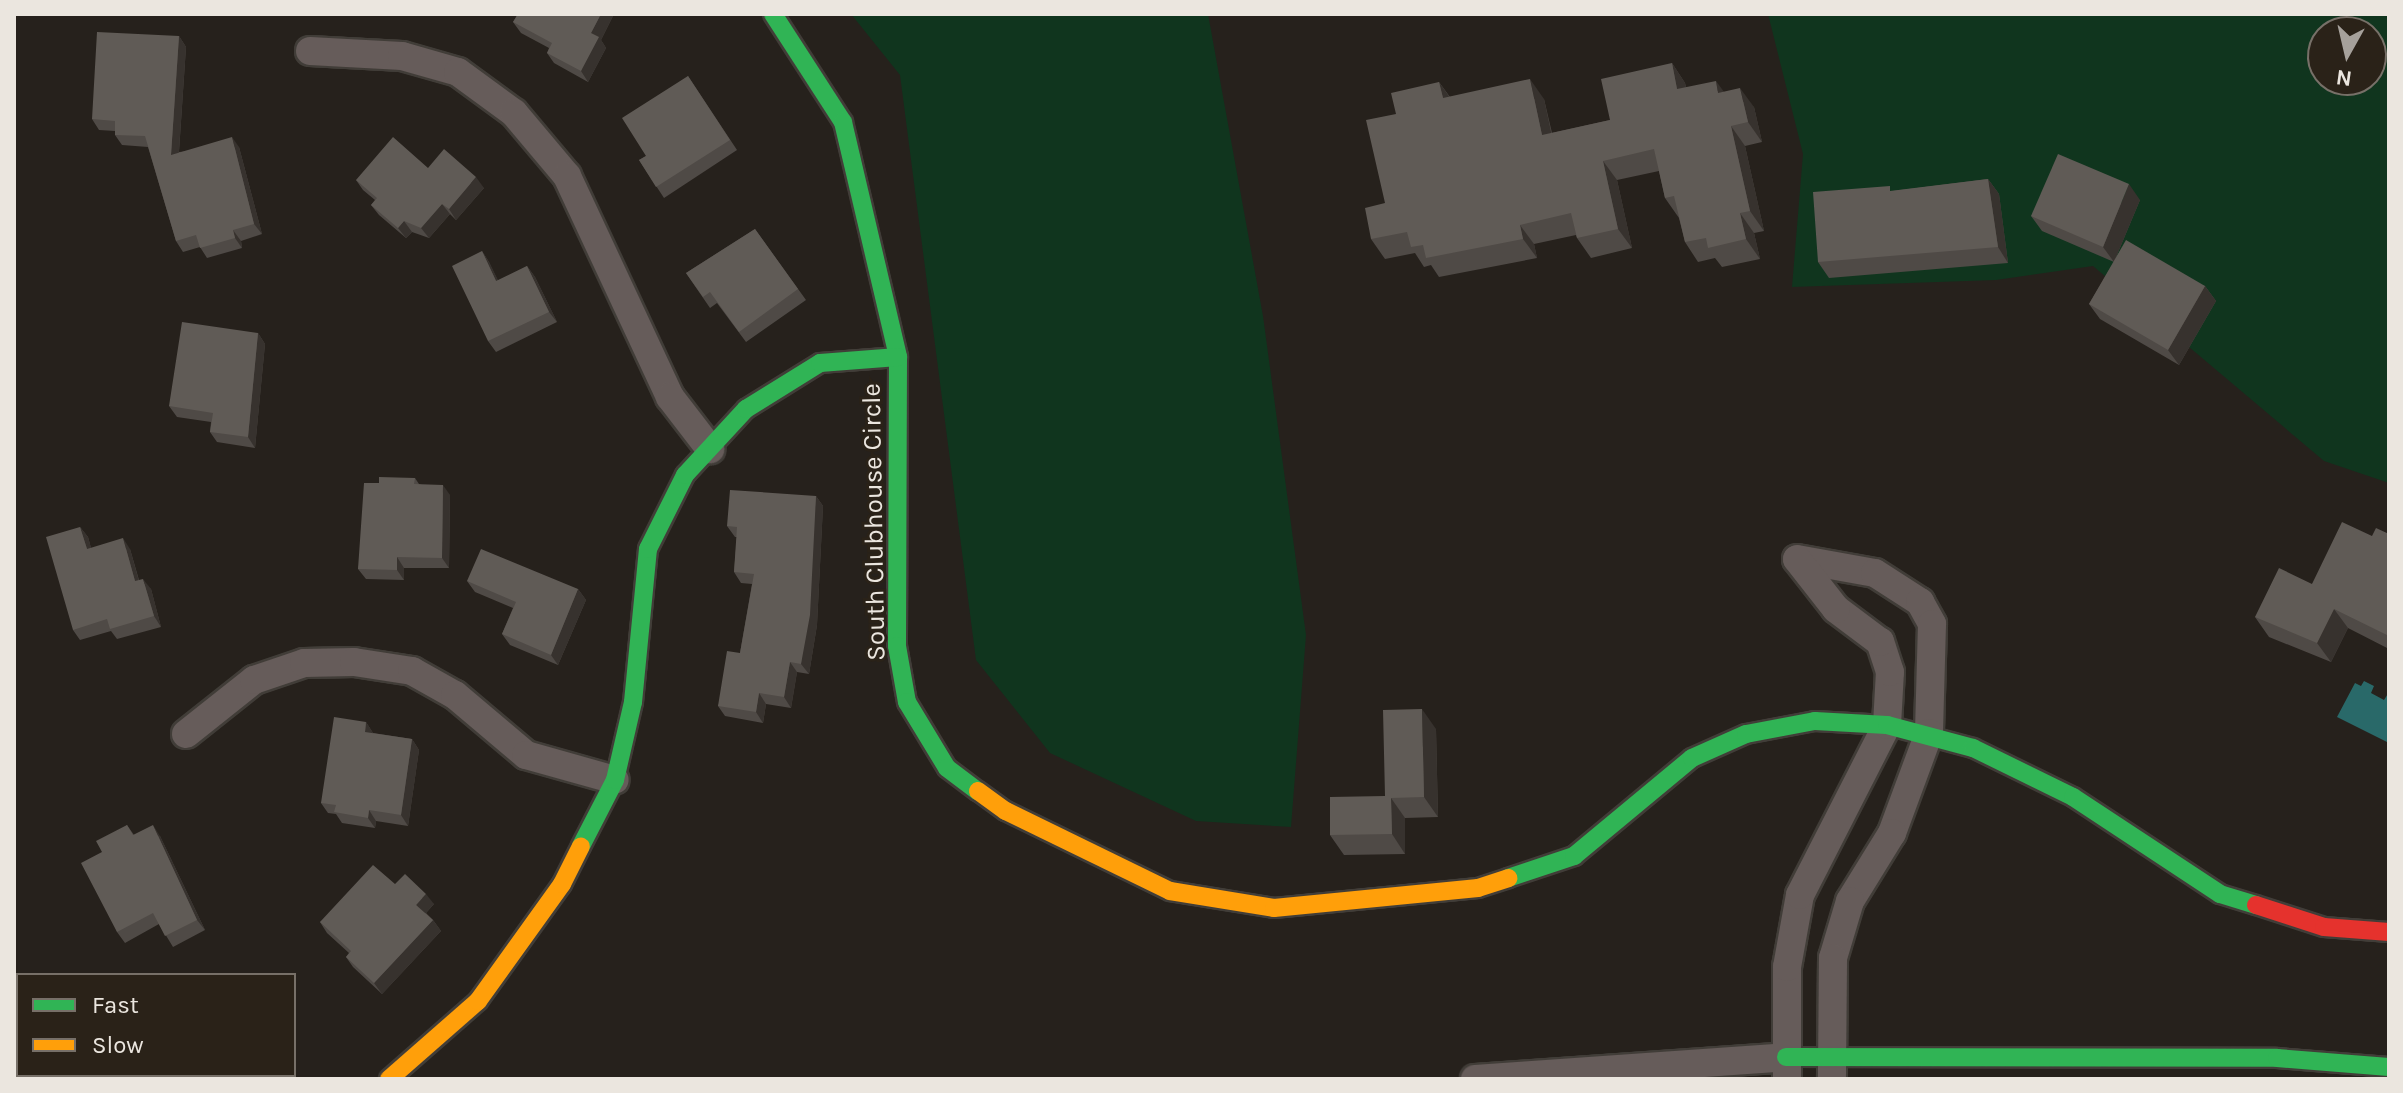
<!DOCTYPE html>
<style>
body{margin:0}
#map{position:relative;width:2403px;height:1093px;overflow:hidden;background:#26211c;font-family:Karla,sans-serif}
div>[style]{position:absolute}
.green>*{inset:0;background:#10351e}
.water>*{inset:0;background:#296969}
.roads{filter:drop-shadow(2px 0 #413d38) drop-shadow(-2px 0 #413d38) drop-shadow(0 2px #413d38) drop-shadow(0 -2px #413d38)}
.street>*{height:28px;margin:-14px;padding:0 14px;transform-origin:14px;border-radius:14px;background:#665c5a}
.fast>*{height:18px;margin:-9px;padding:0 9px;transform-origin:9px;border-radius:9px;background:#30b455}
.slow>*{height:18px;margin:-9px;padding:0 9px;transform-origin:9px;border-radius:9px;background:#ff9f0a}
.jam>*{height:18px;margin:-9px;padding:0 9px;transform-origin:9px;border-radius:9px;background:#e5322d}
.wall>*{inset:0;background:#4f4a46}
.shaded-wall>*{inset:0;background:#37322e}
.building>*{inset:0;background:#605b56}
span{translate:-50% -50%;white-space:nowrap;text-align:center;line-height:1.15;-webkit-text-stroke:6px #2a2218;paint-order:stroke}
.street-label{font-size:26px;color:#ebe6df}
.frame{position:absolute;inset:0;border:16px solid #ebe6df;pointer-events:none}
.legend{position:absolute;left:16px;top:973px;width:280px;height:104px;box-sizing:border-box;background:#2a2218;border:2px solid #777068;margin:0;padding:10px 14px;list-style:none;font-size:24px;color:#ebe6df}
.legend li{display:flex;align-items:center;gap:16px;height:40px}
.legend b{width:40px;border:2px solid #777068}
.north{position:absolute;left:2307px;top:16px;width:80px;height:80px;box-sizing:border-box;background:#2a2218;border:2px solid #777068;border-radius:50%;rotate:188deg;font-size:22px;font-weight:700;line-height:32px;text-align:center;color:#ebe6df}
.north::after{content:'';display:block;margin:auto;width:28px;height:36px;background:#a6a19b;clip-path:polygon(50% 0,100% 100%,50% 72%,0 100%)}
</style>
<div id="map">
<div class="green">
<div style="clip-path:polygon(851px 14px,1208px 14px,1263px 316px,1306px 635px,1291px 827px,1196px 821px,1050px 753px,976px 660px,900px 75px)"></div>
<div style="clip-path:polygon(evenodd,1768px 14px,2389px 14px,2389px 483px,2324px 461px,2093px 266px,1996px 280px,1792px 287px,1803px 154px,1768px 14px,2323px 32px,2371px 32px,2371px 80px,2323px 80px,2323px 32px)"></div>
</div>
<div class="water">
<div style="clip-path:polygon(2364px 681px,2374px 686px,2371px 693px,2384px 700px,2389px 692px,2389px 743px,2337px 717px,2355px 683px,2361px 686px)"></div>
</div>
<div class="roads">
<div class="street">
<div style="left:310px;top:51px;width:92px;rotate:3.1deg"></div>
<div style="left:402px;top:56px;width:58px;rotate:15.9deg"></div>
<div style="left:458px;top:72px;width:69px;rotate:36.2deg"></div>
<div style="left:514px;top:113px;width:82px;rotate:49.9deg"></div>
<div style="left:567px;top:176px;width:244px;rotate:65deg"></div>
<div style="left:670px;top:397px;width:66px;rotate:52.4deg"></div>
<div style="left:1797px;top:559px;width:79px;rotate:10.2deg"></div>
<div style="left:1875px;top:573px;width:54px;rotate:32.8deg"></div>
<div style="left:1920px;top:602px;width:25px;rotate:61deg"></div>
<div style="left:1932px;top:624px;width:109px;rotate:91.6deg"></div>
<div style="left:1929px;top:733px;width:107px;rotate:110.3deg"></div>
<div style="left:1892px;top:833px;width:80px;rotate:121.7deg"></div>
<div style="left:1850px;top:901px;width:59px;rotate:106.6deg"></div>
<div style="left:1833px;top:958px;width:121px;rotate:90.5deg"></div>
<div style="left:186px;top:734px;width:87px;rotate:-38.5deg"></div>
<div style="left:254px;top:680px;width:53px;rotate:-18.8deg"></div>
<div style="left:304px;top:663px;width:50px;rotate:-1.1deg"></div>
<div style="left:354px;top:662px;width:59px;rotate:8.8deg"></div>
<div style="left:412px;top:671px;width:49px;rotate:29.2deg"></div>
<div style="left:455px;top:695px;width:93px;rotate:40.2deg"></div>
<div style="left:526px;top:755px;width:92px;rotate:15.7deg"></div>
<div style="left:1475px;top:1079px;width:312px;rotate:-4deg"></div>
<div style="left:1787px;top:1079px;width:112px;rotate:-90deg"></div>
<div style="left:1787px;top:967px;width:73px;rotate:-79.8deg"></div>
<div style="left:1800px;top:895px;width:191px;rotate:-62.9deg"></div>
<div style="left:1887px;top:725px;width:53px;rotate:-86.8deg"></div>
<div style="left:1890px;top:672px;width:32px;rotate:-108deg"></div>
<div style="left:1880px;top:642px;width:55px;rotate:-143.1deg"></div>
<div style="left:1836px;top:609px;width:63px;rotate:-128deg"></div>
</div>
<div class="fast">
<div style="left:773px;top:14px;width:129px;rotate:57.1deg"></div>
<div style="left:843px;top:122px;width:241px;rotate:76.8deg"></div>
<div style="left:898px;top:357px;width:289px;rotate:90.2deg"></div>
<div style="left:897px;top:646px;width:57px;rotate:79.9deg"></div>
<div style="left:907px;top:702px;width:77px;rotate:58.8deg"></div>
<div style="left:947px;top:768px;width:39px;rotate:37deg"></div>
<div style="left:581px;top:846px;width:74px;rotate:-62.7deg"></div>
<div style="left:615px;top:780px;width:80px;rotate:-77deg"></div>
<div style="left:633px;top:702px;width:154px;rotate:-84.4deg"></div>
<div style="left:648px;top:549px;width:83px;rotate:-63.4deg"></div>
<div style="left:685px;top:475px;width:90px;rotate:-47.3deg"></div>
<div style="left:746px;top:409px;width:87px;rotate:-31.9deg"></div>
<div style="left:820px;top:363px;width:78px;rotate:-4.4deg"></div>
<div style="left:1508px;top:878px;width:70px;rotate:-18.4deg"></div>
<div style="left:1574px;top:856px;width:153px;rotate:-39.7deg"></div>
<div style="left:1692px;top:758px;width:59px;rotate:-24deg"></div>
<div style="left:1746px;top:734px;width:70px;rotate:-10.7deg"></div>
<div style="left:1815px;top:721px;width:72px;rotate:3.2deg"></div>
<div style="left:1887px;top:725px;width:89px;rotate:15deg"></div>
<div style="left:1973px;top:748px;width:111px;rotate:26.1deg"></div>
<div style="left:2073px;top:797px;width:176px;rotate:33.4deg"></div>
<div style="left:2220px;top:894px;width:38px;rotate:17deg"></div>
<div style="left:1786px;top:1057px;width:491px;rotate:0.1deg"></div>
<div style="left:2277px;top:1058px;width:112px;rotate:4.6deg"></div>
</div>
<div class="slow">
<div style="left:978px;top:791px;width:34px;rotate:36deg"></div>
<div style="left:1006px;top:811px;width:182px;rotate:26deg"></div>
<div style="left:1170px;top:891px;width:105px;rotate:9.3deg"></div>
<div style="left:1274px;top:908px;width:205px;rotate:-5.6deg"></div>
<div style="left:1478px;top:888px;width:32px;rotate:-18deg"></div>
<div style="left:389px;top:1079px;width:118px;rotate:-41.2deg"></div>
<div style="left:478px;top:1001px;width:144px;rotate:-54.3deg"></div>
<div style="left:562px;top:884px;width:42px;rotate:-63.4deg"></div>
</div>
<div class="jam">
<div style="left:2256px;top:905px;width:71px;rotate:17.9deg"></div>
<div style="left:2324px;top:927px;width:65px;rotate:4.4deg"></div>
</div>
</div>
<div class="wall">
<div style="clip-path:polygon(518px 14px,614px 14px,601px 40px,606px 48px,588px 82px,554px 63px,547px 53px,549px 48px,521px 33px,513px 22px)"></div>
<div style="clip-path:polygon(179px 36px,186px 47px,179px 152px,239px 147px,262px 234px,241px 241px,242px 248px,207px 258px,200px 247px,183px 252px,176px 241px,148px 147px,122px 145px,115px 135px,115px 131px,99px 130px,92px 119px)"></div>
<div style="clip-path:polygon(1672px 63px,1685px 83px,1686px 87px,1724px 92px,1754px 107px,1762px 142px,1745px 146px,1764px 231px,1754px 233px,1760px 259px,1722px 267px,1715px 258px,1698px 262px,1685px 242px,1679px 218px,1665px 198px,1659px 171px,1617px 180px,1632px 248px,1591px 258px,1577px 238px,1576px 235px,1534px 244px,1537px 258px,1439px 277px,1431px 265px,1424px 267px,1415px 253px,1385px 259px,1371px 239px,1385px 203px,1396px 114px,1439px 82px,1450px 97px,1544px 99px,1552px 133px,1610px 120px)"></div>
<div style="clip-path:polygon(688px 76px,737px 150px,664px 198px,639px 160px,646px 156px)"></div>
<div style="clip-path:polygon(428px 168px,484px 188px,456px 220px,450px 214px,429px 238px,412px 232px,406px 238px,379px 215px,371px 205px,375px 200px,363px 190px,356px 180px)"></div>
<div style="clip-path:polygon(1988px 179px,1999px 194px,2008px 263px,1829px 278px,1818px 262px,1893px 191px)"></div>
<div style="clip-path:polygon(2140px 200px,2114px 262px,2205px 286px,2216px 301px,2179px 365px,2100px 319px,2089px 304px,2114px 262px,2042px 231px,2031px 216px)"></div>
<div style="clip-path:polygon(755px 229px,806px 300px,746px 342px,717px 303px,710px 308px,686px 273px)"></div>
<div style="clip-path:polygon(482px 251px,489px 262px,498px 281px,527px 266px,535px 277px,557px 322px,496px 352px,488px 341px)"></div>
<div style="clip-path:polygon(258px 333px,265px 344px,255px 448px,217px 442px,210px 432px,211px 422px,177px 417px,169px 406px)"></div>
<div style="clip-path:polygon(415px 478px,419px 484px,450px 495px,449px 568px,404px 568px,404px 580px,366px 579px,358px 569px,379px 483px)"></div>
<div style="clip-path:polygon(816px 496px,823px 506px,817px 625px,809px 674px,797px 672px,791px 708px,766px 704px,763px 723px,725px 716px,718px 706px,740px 653px,752px 584px,741px 583px,734px 572px,737px 537px,735px 537px,727px 526px)"></div>
<div style="clip-path:polygon(80px 527px,88px 537px,91px 548px,130px 549px,139px 580px,151px 589px,161px 627px,117px 639px,111px 631px,80px 640px,73px 630px)"></div>
<div style="clip-path:polygon(2389px 534px,2389px 649px,2348px 628px,2331px 662px,2269px 637px,2255px 617px,2312px 584px,2372px 536px)"></div>
<div style="clip-path:polygon(467px 581px,578px 589px,586px 600px,558px 665px,510px 645px,502px 634px,513px 608px,475px 592px)"></div>
<div style="clip-path:polygon(366px 722px,373px 733px,412px 739px,419px 750px,408px 826px,376px 821px,375px 828px,342px 823px,336px 814px,328px 813px,321px 803px)"></div>
<div style="clip-path:polygon(1436px 729px,1438px 817px,1405px 818px,1405px 854px,1344px 855px,1330px 835px,1385px 796px)"></div>
<div style="clip-path:polygon(127px 825px,134px 835px,160px 836px,205px 930px,173px 947px,159px 924px,125px 943px,117px 932px,102px 852px)"></div>
<div style="clip-path:polygon(395px 884px,434px 904px,426px 913px,433px 920px,441px 931px,382px 994px,353px 967px,346px 957px,349px 953px,327px 933px,320px 922px)"></div>
<div style="clip-path:polygon(23px 1075px,130px 1075px,132px 1079px,19px 1079px)"></div>
<div style="clip-path:polygon(180px 1075px,262px 1075px,256px 1079px,183px 1079px)"></div>
</div>
<div class="shaded-wall">
<div style="clip-path:polygon(601px 14px,614px 14px,601px 40px,606px 48px,588px 82px,581px 71px,591px 33px)"></div>
<div style="clip-path:polygon(179px 36px,186px 47px,178px 165px,171px 155px)"></div>
<div style="clip-path:polygon(1672px 63px,1685px 83px,1691px 109px,1677px 89px)"></div>
<div style="clip-path:polygon(1530px 79px,1544px 99px,1556px 155px,1542px 135px)"></div>
<div style="clip-path:polygon(1716px 81px,1730px 100px,1718px 93px)"></div>
<div style="clip-path:polygon(1439px 82px,1453px 102px,1443px 98px)"></div>
<div style="clip-path:polygon(1740px 88px,1754px 107px,1762px 142px,1748px 122px)"></div>
<div style="clip-path:polygon(1731px 126px,1745px 146px,1764px 231px,1750px 211px)"></div>
<div style="clip-path:polygon(232px 137px,239px 147px,262px 234px,254px 224px)"></div>
<div style="clip-path:polygon(1603px 161px,1617px 180px,1632px 248px,1618px 229px)"></div>
<div style="clip-path:polygon(476px 177px,484px 188px,456px 220px,449px 209px)"></div>
<div style="clip-path:polygon(1988px 179px,1999px 194px,2008px 263px,1998px 247px)"></div>
<div style="clip-path:polygon(2129px 184px,2140px 200px,2114px 262px,2103px 247px)"></div>
<div style="clip-path:polygon(442px 204px,450px 214px,429px 238px,421px 228px)"></div>
<div style="clip-path:polygon(1740px 213px,1754px 233px,1760px 259px,1746px 239px)"></div>
<div style="clip-path:polygon(404px 221px,412px 232px,406px 238px,398px 228px)"></div>
<div style="clip-path:polygon(1520px 225px,1534px 244px,1537px 258px,1523px 239px)"></div>
<div style="clip-path:polygon(233px 230px,241px 241px,242px 248px,235px 238px)"></div>
<div style="clip-path:polygon(482px 251px,489px 262px,504px 292px,496px 281px)"></div>
<div style="clip-path:polygon(527px 266px,535px 277px,557px 322px,549px 312px)"></div>
<div style="clip-path:polygon(2205px 286px,2216px 301px,2179px 365px,2168px 350px)"></div>
<div style="clip-path:polygon(258px 333px,265px 344px,255px 448px,248px 437px)"></div>
<div style="clip-path:polygon(443px 485px,450px 495px,449px 568px,442px 558px)"></div>
<div style="clip-path:polygon(816px 496px,823px 506px,817px 625px,809px 674px,801px 664px)"></div>
<div style="clip-path:polygon(80px 527px,88px 537px,94px 559px,87px 549px)"></div>
<div style="clip-path:polygon(123px 538px,130px 549px,142px 592px,135px 581px)"></div>
<div style="clip-path:polygon(397px 557px,404px 568px,404px 580px,397px 570px)"></div>
<div style="clip-path:polygon(143px 579px,151px 589px,161px 627px,154px 616px)"></div>
<div style="clip-path:polygon(578px 589px,586px 600px,558px 665px,551px 655px)"></div>
<div style="clip-path:polygon(2334px 609px,2348px 628px,2331px 662px,2317px 643px)"></div>
<div style="clip-path:polygon(790px 662px,797px 672px,791px 708px,784px 697px)"></div>
<div style="clip-path:polygon(759px 693px,766px 704px,763px 723px,756px 712px)"></div>
<div style="clip-path:polygon(1422px 709px,1436px 729px,1438px 817px,1424px 797px)"></div>
<div style="clip-path:polygon(366px 722px,373px 733px,372px 742px,365px 732px)"></div>
<div style="clip-path:polygon(412px 739px,419px 750px,408px 826px,401px 815px)"></div>
<div style="clip-path:polygon(1391px 798px,1405px 818px,1405px 854px,1392px 834px)"></div>
<div style="clip-path:polygon(369px 810px,376px 821px,375px 828px,368px 818px)"></div>
<div style="clip-path:polygon(153px 825px,160px 836px,205px 930px,197px 920px)"></div>
<div style="clip-path:polygon(426px 894px,434px 904px,424px 915px,416px 905px)"></div>
<div style="clip-path:polygon(433px 920px,441px 931px,382px 994px,374px 983px)"></div>
</div>
<div class="building">
<div style="clip-path:polygon(518px 14px,601px 14px,591px 33px,599px 37px,581px 71px,547px 53px,552px 43px,513px 22px)"></div>
<div style="clip-path:polygon(97px 32px,179px 36px,171px 155px,232px 137px,254px 224px,233px 230px,235px 238px,200px 248px,196px 235px,176px 241px,145px 136px,115px 135px,115px 121px,92px 119px)"></div>
<div style="clip-path:polygon(1672px 63px,1677px 89px,1716px 81px,1718px 93px,1740px 88px,1748px 122px,1731px 126px,1750px 211px,1740px 213px,1746px 239px,1708px 248px,1706px 238px,1685px 242px,1674px 196px,1665px 198px,1654px 149px,1603px 161px,1618px 229px,1577px 238px,1571px 213px,1520px 225px,1523px 239px,1426px 258px,1423px 245px,1411px 247px,1407px 232px,1371px 239px,1365px 208px,1385px 203px,1366px 120px,1396px 114px,1391px 93px,1439px 82px,1443px 98px,1530px 79px,1542px 135px,1610px 120px,1601px 79px)"></div>
<div style="clip-path:polygon(688px 76px,730px 140px,656px 187px,639px 160px,646px 156px,622px 118px)"></div>
<div style="clip-path:polygon(393px 137px,428px 168px,444px 149px,476px 177px,449px 209px,442px 204px,421px 228px,404px 221px,398px 228px,371px 205px,377px 198px,356px 180px)"></div>
<div style="clip-path:polygon(2058px 154px,2129px 184px,2103px 247px,2031px 216px)"></div>
<div style="clip-path:polygon(1988px 179px,1998px 247px,1818px 262px,1813px 192px,1890px 186px,1890px 191px)"></div>
<div style="clip-path:polygon(755px 229px,798px 289px,739px 332px,710px 292px,703px 297px,686px 273px)"></div>
<div style="clip-path:polygon(2126px 240px,2205px 286px,2168px 350px,2089px 304px)"></div>
<div style="clip-path:polygon(482px 251px,496px 281px,527px 266px,549px 312px,488px 341px,452px 266px)"></div>
<div style="clip-path:polygon(182px 322px,258px 333px,248px 437px,210px 432px,213px 413px,169px 406px)"></div>
<div style="clip-path:polygon(379px 477px,415px 478px,414px 484px,443px 485px,442px 558px,397px 557px,397px 570px,358px 569px,364px 483px,379px 483px)"></div>
<div style="clip-path:polygon(730px 490px,816px 496px,810px 615px,801px 664px,790px 662px,784px 697px,759px 693px,756px 712px,718px 706px,727px 651px,740px 653px,754px 574px,734px 572px,737px 527px,727px 526px)"></div>
<div style="clip-path:polygon(2342px 522px,2372px 536px,2376px 528px,2389px 534px,2389px 636px,2334px 609px,2317px 643px,2255px 617px,2279px 568px,2312px 584px)"></div>
<div style="clip-path:polygon(80px 527px,87px 549px,123px 538px,135px 581px,143px 579px,154px 616px,110px 629px,107px 619px,73px 630px,46px 537px)"></div>
<div style="clip-path:polygon(481px 549px,578px 589px,551px 655px,502px 634px,516px 602px,467px 581px)"></div>
<div style="clip-path:polygon(1422px 709px,1424px 797px,1391px 798px,1392px 834px,1330px 835px,1330px 797px,1385px 796px,1383px 710px)"></div>
<div style="clip-path:polygon(334px 717px,366px 722px,365px 732px,412px 739px,401px 815px,369px 810px,368px 818px,334px 812px,336px 805px,321px 803px)"></div>
<div style="clip-path:polygon(127px 825px,133px 835px,153px 825px,197px 920px,165px 936px,153px 913px,117px 932px,81px 863px,102px 852px,96px 841px)"></div>
<div style="clip-path:polygon(373px 865px,395px 884px,405px 874px,426px 894px,416px 905px,433px 920px,374px 983px,346px 957px,351px 951px,320px 922px)"></div>
<div style="clip-path:polygon(23px 1075px,118px 1075px,114px 1079px,19px 1079px)"></div>
<div style="clip-path:polygon(180px 1075px,239px 1075px,234px 1079px,183px 1079px)"></div>
</div>
<div class="street-label">
<span style="left:874px;top:522px;rotate:-91deg">South Clubhouse Circle</span>
</div>
<div class="frame"></div>
<ul class="legend">
<li><b style="height:10px;background:#30b455"></b>Fast</li>
<li><b style="height:10px;background:#ff9f0a"></b>Slow</li>
</ul>
<div class="north">N</div>
</div>
